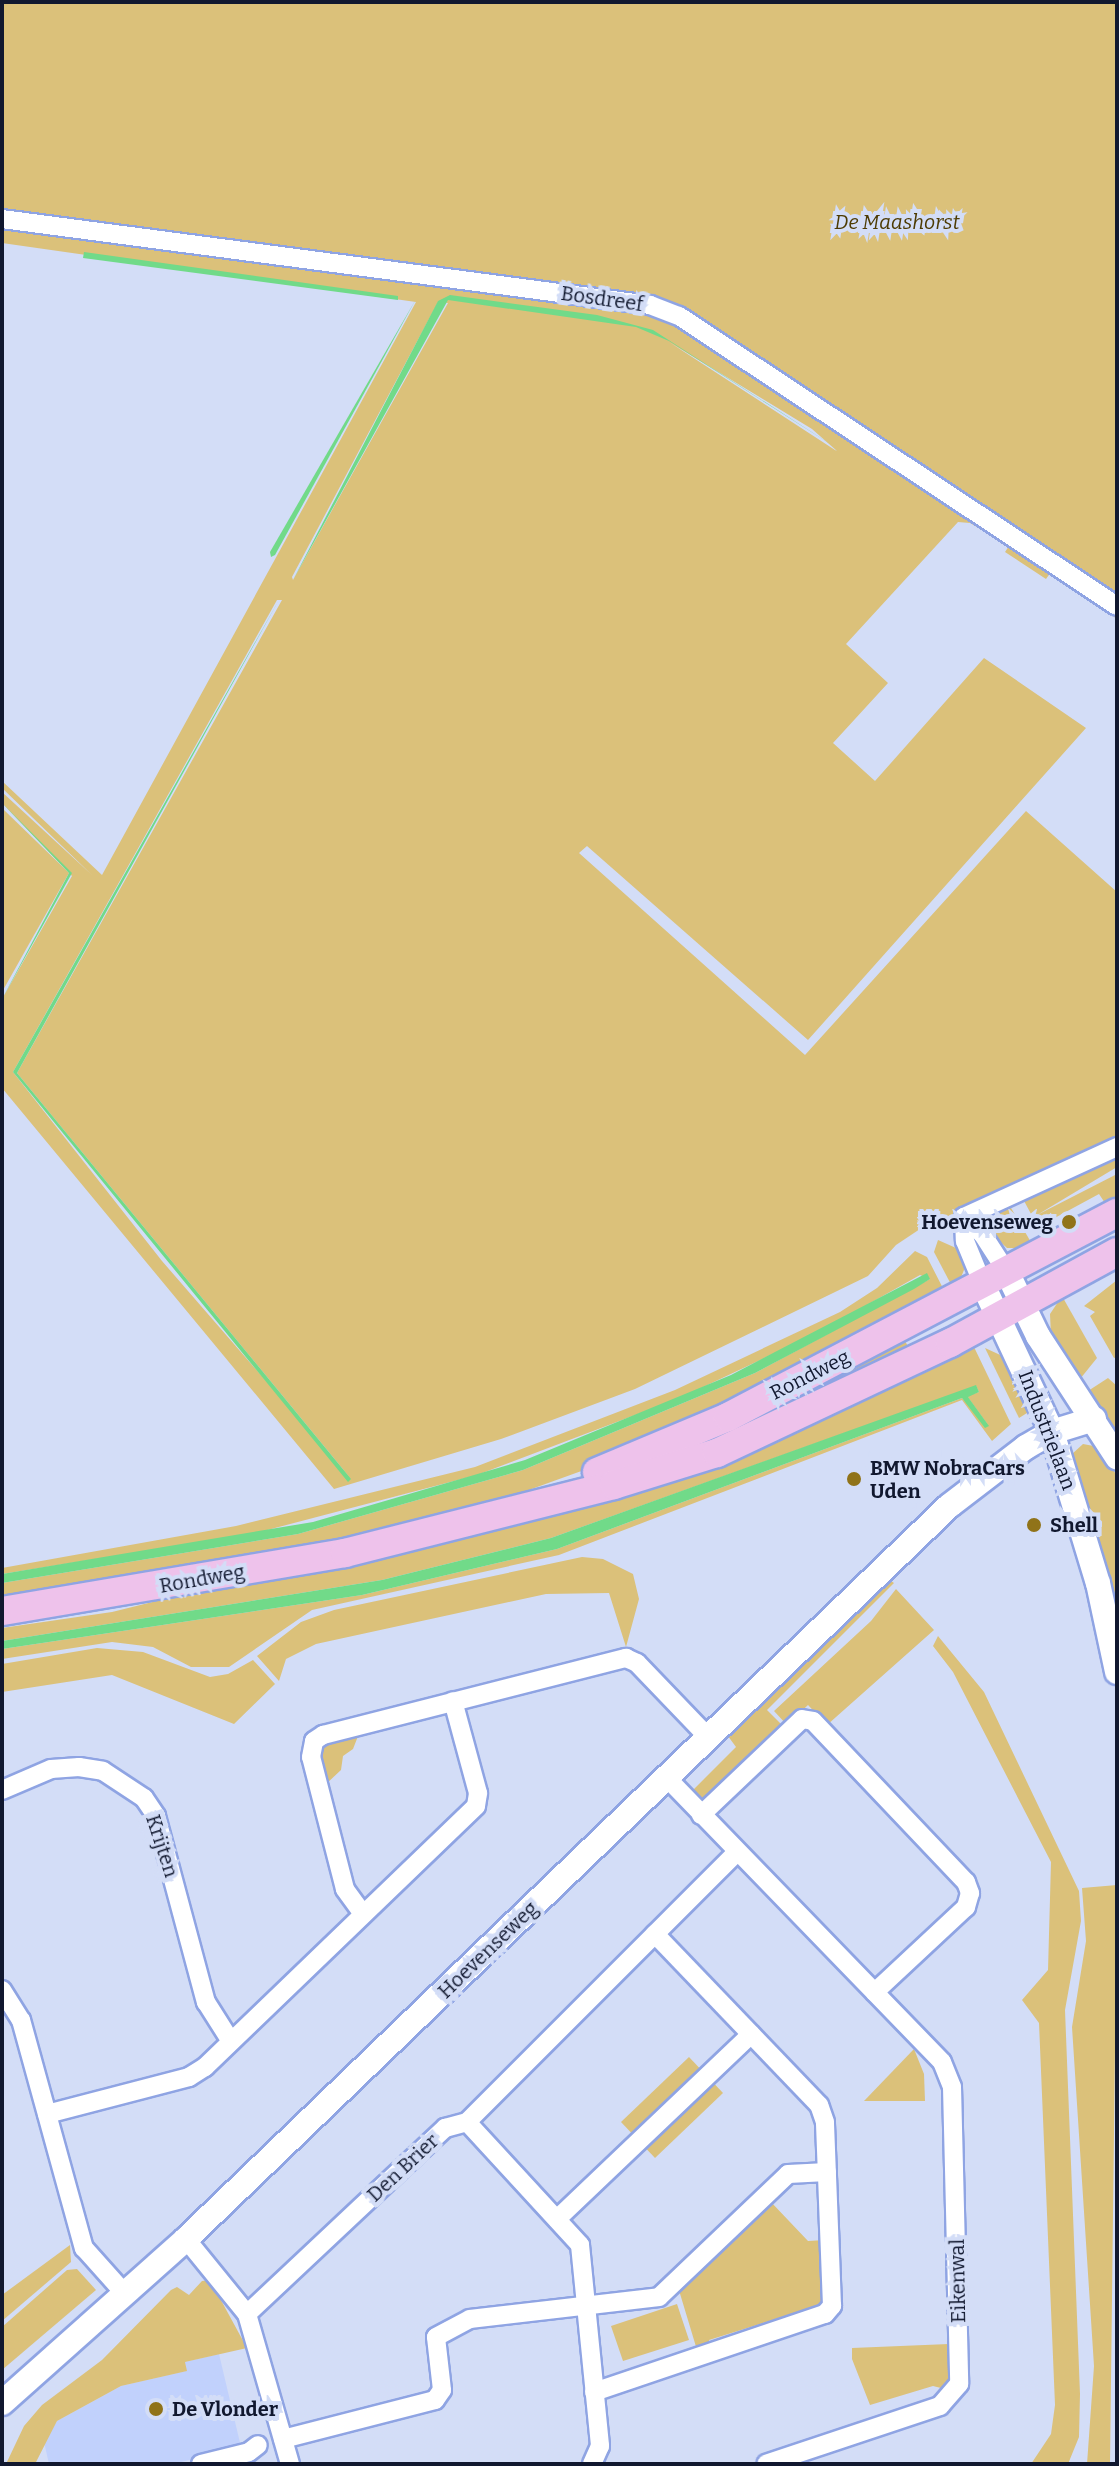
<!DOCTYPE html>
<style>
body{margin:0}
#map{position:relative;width:1119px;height:2466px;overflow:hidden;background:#d3ddf7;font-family:Bitter,serif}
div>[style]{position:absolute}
.built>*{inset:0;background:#c1d1fc}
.green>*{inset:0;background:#dbc17a}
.water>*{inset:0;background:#71da89}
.roads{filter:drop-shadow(2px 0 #8fa4e3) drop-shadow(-2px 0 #8fa4e3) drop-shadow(0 2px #8fa4e3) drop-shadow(0 -2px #8fa4e3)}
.street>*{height:18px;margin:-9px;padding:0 9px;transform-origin:9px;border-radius:9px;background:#fff}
.secondary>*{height:24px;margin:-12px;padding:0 12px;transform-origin:12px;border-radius:12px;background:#fff}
.primary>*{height:28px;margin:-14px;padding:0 14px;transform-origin:14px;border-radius:14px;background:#eec2eb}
.dots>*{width:22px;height:22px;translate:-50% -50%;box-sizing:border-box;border:4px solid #d3ddf7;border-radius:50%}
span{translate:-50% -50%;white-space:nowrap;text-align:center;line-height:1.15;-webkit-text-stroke:8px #d3ddf7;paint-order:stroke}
.park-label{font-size:20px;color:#4d3b03;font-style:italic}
.street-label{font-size:20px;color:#11182f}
.poi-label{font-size:20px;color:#11182f;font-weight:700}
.right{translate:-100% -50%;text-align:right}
.left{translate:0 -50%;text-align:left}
.frame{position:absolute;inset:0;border:4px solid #11182f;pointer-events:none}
</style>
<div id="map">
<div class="built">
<div style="clip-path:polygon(219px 2354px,241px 2447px,173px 2464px,49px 2464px,44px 2442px,57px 2421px,121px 2386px,186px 2371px,185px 2362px)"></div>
</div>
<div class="green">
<div style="clip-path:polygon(evenodd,2px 2px,1117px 2px,1117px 619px,1051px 572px,1046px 579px,1005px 552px,1009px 546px,970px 523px,958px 522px,846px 644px,888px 683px,833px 743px,875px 781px,984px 658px,1086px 728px,808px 1040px,587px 846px,579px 853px,805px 1055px,1026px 811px,1117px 892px,1117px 1140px,1052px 1172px,1002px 1189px,931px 1227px,929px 1223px,896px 1245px,868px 1276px,635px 1389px,501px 1439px,334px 1489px,2px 1088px,2px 999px,72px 876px,2px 803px,2px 792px,92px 875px,2px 788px,2px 781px,102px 875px,416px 302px,2px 243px,2px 2px,438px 302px,448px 303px,293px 580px,292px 577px,438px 302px,2px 2px,669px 342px,812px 429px,837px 451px,835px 450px,669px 342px,2px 2px,277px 600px,282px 600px,17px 1073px,351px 1479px,162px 1261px,13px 1072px,277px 600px)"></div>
<div style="clip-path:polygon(2px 808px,69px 873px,2px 992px)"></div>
<div style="clip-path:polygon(1117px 1152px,1117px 1167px,1037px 1215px,1117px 1174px,1117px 1196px,1105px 1203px,1099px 1194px,1038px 1227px,1023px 1199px)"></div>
<div style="clip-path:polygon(1007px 1201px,1032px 1244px,1024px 1248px,1007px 1248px,995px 1237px,995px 1212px)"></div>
<div style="clip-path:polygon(938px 1240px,956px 1248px,966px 1265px,955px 1292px,934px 1252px)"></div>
<div style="clip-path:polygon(915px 1251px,927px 1257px,949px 1300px,623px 1456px,482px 1507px,347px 1543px,2px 1603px,2px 1583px,298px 1534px,523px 1470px,755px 1373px,930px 1279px,920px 1275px,817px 1333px,680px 1398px,477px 1475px,252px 1534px,2px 1574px,2px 1568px,236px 1526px,475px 1467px,675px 1390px,840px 1312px,877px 1288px)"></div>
<div style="clip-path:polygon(1117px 1280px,1117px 1357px,1114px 1358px,1090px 1316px,1095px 1312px,1084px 1306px)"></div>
<div style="clip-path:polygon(1062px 1296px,1097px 1358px,1080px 1379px,1051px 1336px,1050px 1314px)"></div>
<div style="clip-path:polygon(902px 1336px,909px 1348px,707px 1447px,608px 1481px)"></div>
<div style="clip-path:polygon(974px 1347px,1011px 1424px,992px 1441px,962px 1400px,559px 1555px,312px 1610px,229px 1667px,191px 1667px,153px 1647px,112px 1642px,2px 1659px,2px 1649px,362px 1595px,557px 1549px,962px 1398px,988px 1425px,967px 1396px,979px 1392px,976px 1386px,551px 1538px,382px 1580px,2px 1641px,2px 1628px,112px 1612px,727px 1460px)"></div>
<div style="clip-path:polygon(985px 1348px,1009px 1359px,1035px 1408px,1019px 1418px)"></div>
<div style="clip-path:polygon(1108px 1378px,1117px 1386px,1117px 1439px,1088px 1391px)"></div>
<div style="clip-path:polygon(1083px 1444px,1099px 1447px,1117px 1476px,1117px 1632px,1071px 1455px)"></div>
<div style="clip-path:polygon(582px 1557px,603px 1559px,633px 1574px,639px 1599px,626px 1647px,609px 1593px,546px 1594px,316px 1644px,286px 1659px,279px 1681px,257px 1656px,301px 1622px,334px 1610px)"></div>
<div style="clip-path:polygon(887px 1578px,894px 1583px,767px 1710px,785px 1728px,710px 1799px,700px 1801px,692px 1791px,736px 1747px,725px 1732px)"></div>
<div style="clip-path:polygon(896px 1589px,934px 1630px,827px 1725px,808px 1705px,787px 1725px,774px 1711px,871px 1621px)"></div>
<div style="clip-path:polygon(938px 1636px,984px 1692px,1079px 1891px,1081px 1921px,1065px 2010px,1080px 2394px,1079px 2437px,1068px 2464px,1031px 2464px,1051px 2434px,1055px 2405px,1039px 2023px,1022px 2000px,1048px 1970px,1051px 1862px,953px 1672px,933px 1646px)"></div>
<div style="clip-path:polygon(97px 1648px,143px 1652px,210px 1677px,228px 1674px,253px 1660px,275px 1684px,234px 1724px,112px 1675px,2px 1692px,2px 1664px)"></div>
<div style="clip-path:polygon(360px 1731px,353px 1749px,343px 1756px,341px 1770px,325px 1785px,317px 1750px,323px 1741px)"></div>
<div style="clip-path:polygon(1117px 1885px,1110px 2464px,1087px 2464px,1094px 2366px,1072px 2027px,1086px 1941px,1082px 1888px)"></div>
<div style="clip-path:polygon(914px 2049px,924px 2074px,925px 2101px,864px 2101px)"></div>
<div style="clip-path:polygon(689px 2057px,723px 2093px,655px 2158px,621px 2122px)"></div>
<div style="clip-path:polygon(770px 2201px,808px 2241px,825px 2240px,823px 2304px,709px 2340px,710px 2346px,697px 2350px,678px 2287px)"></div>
<div style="clip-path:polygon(70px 2245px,71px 2262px,2px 2321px,2px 2295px)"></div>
<div style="clip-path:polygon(77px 2269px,96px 2290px,2px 2370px,2px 2327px,67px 2270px)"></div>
<div style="clip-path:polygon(210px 2280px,247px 2348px,185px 2362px,187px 2371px,121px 2386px,57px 2421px,35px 2464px,6px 2464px,24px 2426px,42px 2405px,102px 2360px,171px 2290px,177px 2287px,189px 2295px,202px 2281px)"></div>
<div style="clip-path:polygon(677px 2304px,689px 2340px,623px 2361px,611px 2326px)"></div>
<div style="clip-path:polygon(949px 2344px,949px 2390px,933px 2386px,870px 2405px,852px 2359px,852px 2348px)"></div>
</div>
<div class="water">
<div style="clip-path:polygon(84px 252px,398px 296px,398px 300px,83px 258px)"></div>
<div style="clip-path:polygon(450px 295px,597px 315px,653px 330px,838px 449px,669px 341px,636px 327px,448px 300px,293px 580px,438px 301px)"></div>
<div style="clip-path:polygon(416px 299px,275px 555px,271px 557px,270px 552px)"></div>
<div style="clip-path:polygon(280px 598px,17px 1073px,351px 1479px,348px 1482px,13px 1072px)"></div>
<div style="clip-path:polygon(2px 803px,72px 873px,2px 999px,69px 873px)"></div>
<div style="clip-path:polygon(927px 1273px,930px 1279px,914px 1289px,755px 1373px,523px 1470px,298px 1534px,2px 1583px,2px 1574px,313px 1522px,525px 1460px,731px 1375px)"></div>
<div style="clip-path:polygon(976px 1385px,979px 1392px,968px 1397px,989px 1426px,985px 1428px,962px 1398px,557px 1549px,362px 1595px,2px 1649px,2px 1641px,382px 1580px,551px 1538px)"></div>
</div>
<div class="roads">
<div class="street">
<div style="left:2px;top:219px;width:654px;rotate:7.56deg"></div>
<div style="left:650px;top:305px;width:31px;rotate:21deg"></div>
<div style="left:679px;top:316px;width:525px;rotate:33.51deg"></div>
<div style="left:964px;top:1217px;width:168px;rotate:-24.6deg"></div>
<div style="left:964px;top:1217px;width:24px;rotate:88deg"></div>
<div style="left:965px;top:1241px;width:50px;rotate:67.6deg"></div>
<div style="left:964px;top:1217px;width:26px;rotate:43deg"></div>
<div style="left:983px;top:1235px;width:46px;rotate:57.3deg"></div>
<div style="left:667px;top:1778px;width:395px;rotate:45.9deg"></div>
<div style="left:942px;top:2062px;width:27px;rotate:68deg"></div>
<div style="left:952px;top:2087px;width:297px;rotate:88.6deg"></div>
<div style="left:959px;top:2384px;width:29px;rotate:131deg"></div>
<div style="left:940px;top:2406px;width:183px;rotate:161.6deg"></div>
<div style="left:2px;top:1790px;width:53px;rotate:-23.2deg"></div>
<div style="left:51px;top:1769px;width:28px;rotate:-4deg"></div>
<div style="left:79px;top:1767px;width:24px;rotate:9deg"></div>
<div style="left:103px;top:1771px;width:49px;rotate:33.4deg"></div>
<div style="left:144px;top:1798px;width:22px;rotate:56deg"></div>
<div style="left:156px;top:1816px;width:193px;rotate:75deg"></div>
<div style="left:206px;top:2002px;width:45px;rotate:57.7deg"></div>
<div style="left:701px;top:1815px;width:139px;rotate:-43.5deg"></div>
<div style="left:802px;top:1719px;width:11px;rotate:10deg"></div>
<div style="left:813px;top:1721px;width:222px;rotate:46.5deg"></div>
<div style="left:966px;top:1882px;width:12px;rotate:70deg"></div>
<div style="left:970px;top:1893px;width:15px;rotate:106deg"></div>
<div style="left:966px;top:1907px;width:125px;rotate:137deg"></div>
<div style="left:363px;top:1914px;width:31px;rotate:-126deg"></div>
<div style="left:345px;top:1889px;width:136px;rotate:-104.4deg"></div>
<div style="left:311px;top:1757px;width:16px;rotate:-79deg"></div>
<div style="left:314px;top:1741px;width:11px;rotate:-34deg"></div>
<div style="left:323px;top:1735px;width:313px;rotate:-14.3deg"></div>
<div style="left:626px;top:1658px;width:12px;rotate:24deg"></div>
<div style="left:637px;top:1663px;width:105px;rotate:46.2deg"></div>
<div style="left:2px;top:1990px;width:36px;rotate:58deg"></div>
<div style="left:21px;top:2020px;width:237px;rotate:74.6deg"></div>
<div style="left:84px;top:2248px;width:63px;rotate:48.2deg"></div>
<div style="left:47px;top:2114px;width:147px;rotate:-14.6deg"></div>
<div style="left:189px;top:2077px;width:19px;rotate:-32deg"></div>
<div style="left:205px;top:2067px;width:376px;rotate:-43.9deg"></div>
<div style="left:476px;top:1806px;width:13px;rotate:-81deg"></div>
<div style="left:478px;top:1793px;width:95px;rotate:-105.2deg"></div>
<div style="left:467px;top:2122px;width:382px;rotate:-45deg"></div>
<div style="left:557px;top:2219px;width:268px;rotate:-43.6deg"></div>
<div style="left:186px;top:2239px;width:97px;rotate:50.9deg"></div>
<div style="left:247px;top:2314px;width:156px;rotate:74deg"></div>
<div style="left:247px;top:2314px;width:272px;rotate:-43.2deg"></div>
<div style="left:445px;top:2128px;width:23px;rotate:-15deg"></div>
<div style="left:467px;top:2122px;width:167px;rotate:47.4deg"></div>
<div style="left:580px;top:2245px;width:202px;rotate:84.3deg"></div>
<div style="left:600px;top:2446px;width:20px;rotate:114deg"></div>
<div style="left:594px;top:2392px;width:244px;rotate:-18.7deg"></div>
<div style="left:825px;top:2314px;width:11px;rotate:-49deg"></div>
<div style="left:832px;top:2306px;width:184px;rotate:-92.2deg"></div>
<div style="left:825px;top:2122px;width:18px;rotate:-109deg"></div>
<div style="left:819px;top:2105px;width:237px;rotate:-133.8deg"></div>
<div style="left:283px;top:2439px;width:157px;rotate:-14.4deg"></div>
<div style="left:435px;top:2400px;width:12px;rotate:-55deg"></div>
<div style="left:442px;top:2390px;width:53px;rotate:-96.5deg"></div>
<div style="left:436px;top:2337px;width:38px;rotate:-28deg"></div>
<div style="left:470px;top:2319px;width:190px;rotate:-6.6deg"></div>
<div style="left:659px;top:2297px;width:178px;rotate:-43.6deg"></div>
<div style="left:788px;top:2174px;width:39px;rotate:-3deg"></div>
<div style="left:201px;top:2464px;width:49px;rotate:-14deg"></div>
<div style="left:249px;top:2452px;width:11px;rotate:-38deg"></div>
</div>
<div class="secondary">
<div style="left:1008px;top:1274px;width:69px;rotate:64.2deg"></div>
<div style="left:1038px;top:1336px;width:145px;rotate:56.9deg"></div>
<div style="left:984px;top:1287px;width:160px;rotate:64.9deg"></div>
<div style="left:1052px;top:1432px;width:158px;rotate:73.1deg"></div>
<div style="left:1098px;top:1583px;width:91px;rotate:77.9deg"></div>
<div style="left:2px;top:2403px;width:246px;rotate:-41.7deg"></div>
<div style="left:186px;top:2239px;width:1058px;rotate:-43.85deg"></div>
<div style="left:949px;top:1506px;width:97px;rotate:-37.5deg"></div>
<div style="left:1026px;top:1447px;width:30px;rotate:-30deg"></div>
<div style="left:1052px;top:1432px;width:44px;rotate:-17.2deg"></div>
</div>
<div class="primary">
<div style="left:597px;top:1472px;width:142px;rotate:-22.8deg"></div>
<div style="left:728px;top:1417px;width:439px;rotate:-27.7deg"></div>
<div style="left:2px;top:1611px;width:348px;rotate:-9.6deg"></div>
<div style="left:345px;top:1553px;width:277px;rotate:-14.2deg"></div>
<div style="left:614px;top:1485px;width:108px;rotate:-17.3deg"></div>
<div style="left:717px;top:1453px;width:258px;rotate:-25.3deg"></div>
<div style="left:950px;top:1343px;width:190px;rotate:-28.6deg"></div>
</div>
</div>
<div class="dots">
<div style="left:1069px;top:1222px;background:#907319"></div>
<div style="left:854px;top:1479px;background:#907319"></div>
<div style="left:1034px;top:1525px;background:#907319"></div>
<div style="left:156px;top:2409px;background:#907319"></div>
</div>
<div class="park-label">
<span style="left:897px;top:222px">De Maashorst</span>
</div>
<div class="street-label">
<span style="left:602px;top:299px;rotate:8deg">Bosdreef</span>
<span style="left:810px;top:1375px;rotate:-27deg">Rondweg</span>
<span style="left:1047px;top:1430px;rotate:69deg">Industrielaan</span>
<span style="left:202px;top:1579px;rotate:-10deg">Rondweg</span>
<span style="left:162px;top:1846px;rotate:72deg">Krijten</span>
<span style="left:488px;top:1950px;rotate:-44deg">Hoevenseweg</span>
<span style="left:403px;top:2168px;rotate:-43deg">Den Brier</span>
<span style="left:958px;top:2281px;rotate:-91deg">Eikenwal</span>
</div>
<div class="poi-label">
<span class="right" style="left:1053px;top:1222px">Hoevenseweg</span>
<span class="left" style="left:870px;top:1480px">BMW NobraCars<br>Uden</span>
<span class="left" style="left:1050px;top:1525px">Shell</span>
<span class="left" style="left:172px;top:2409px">De Vlonder</span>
</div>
<div class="frame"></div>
</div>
